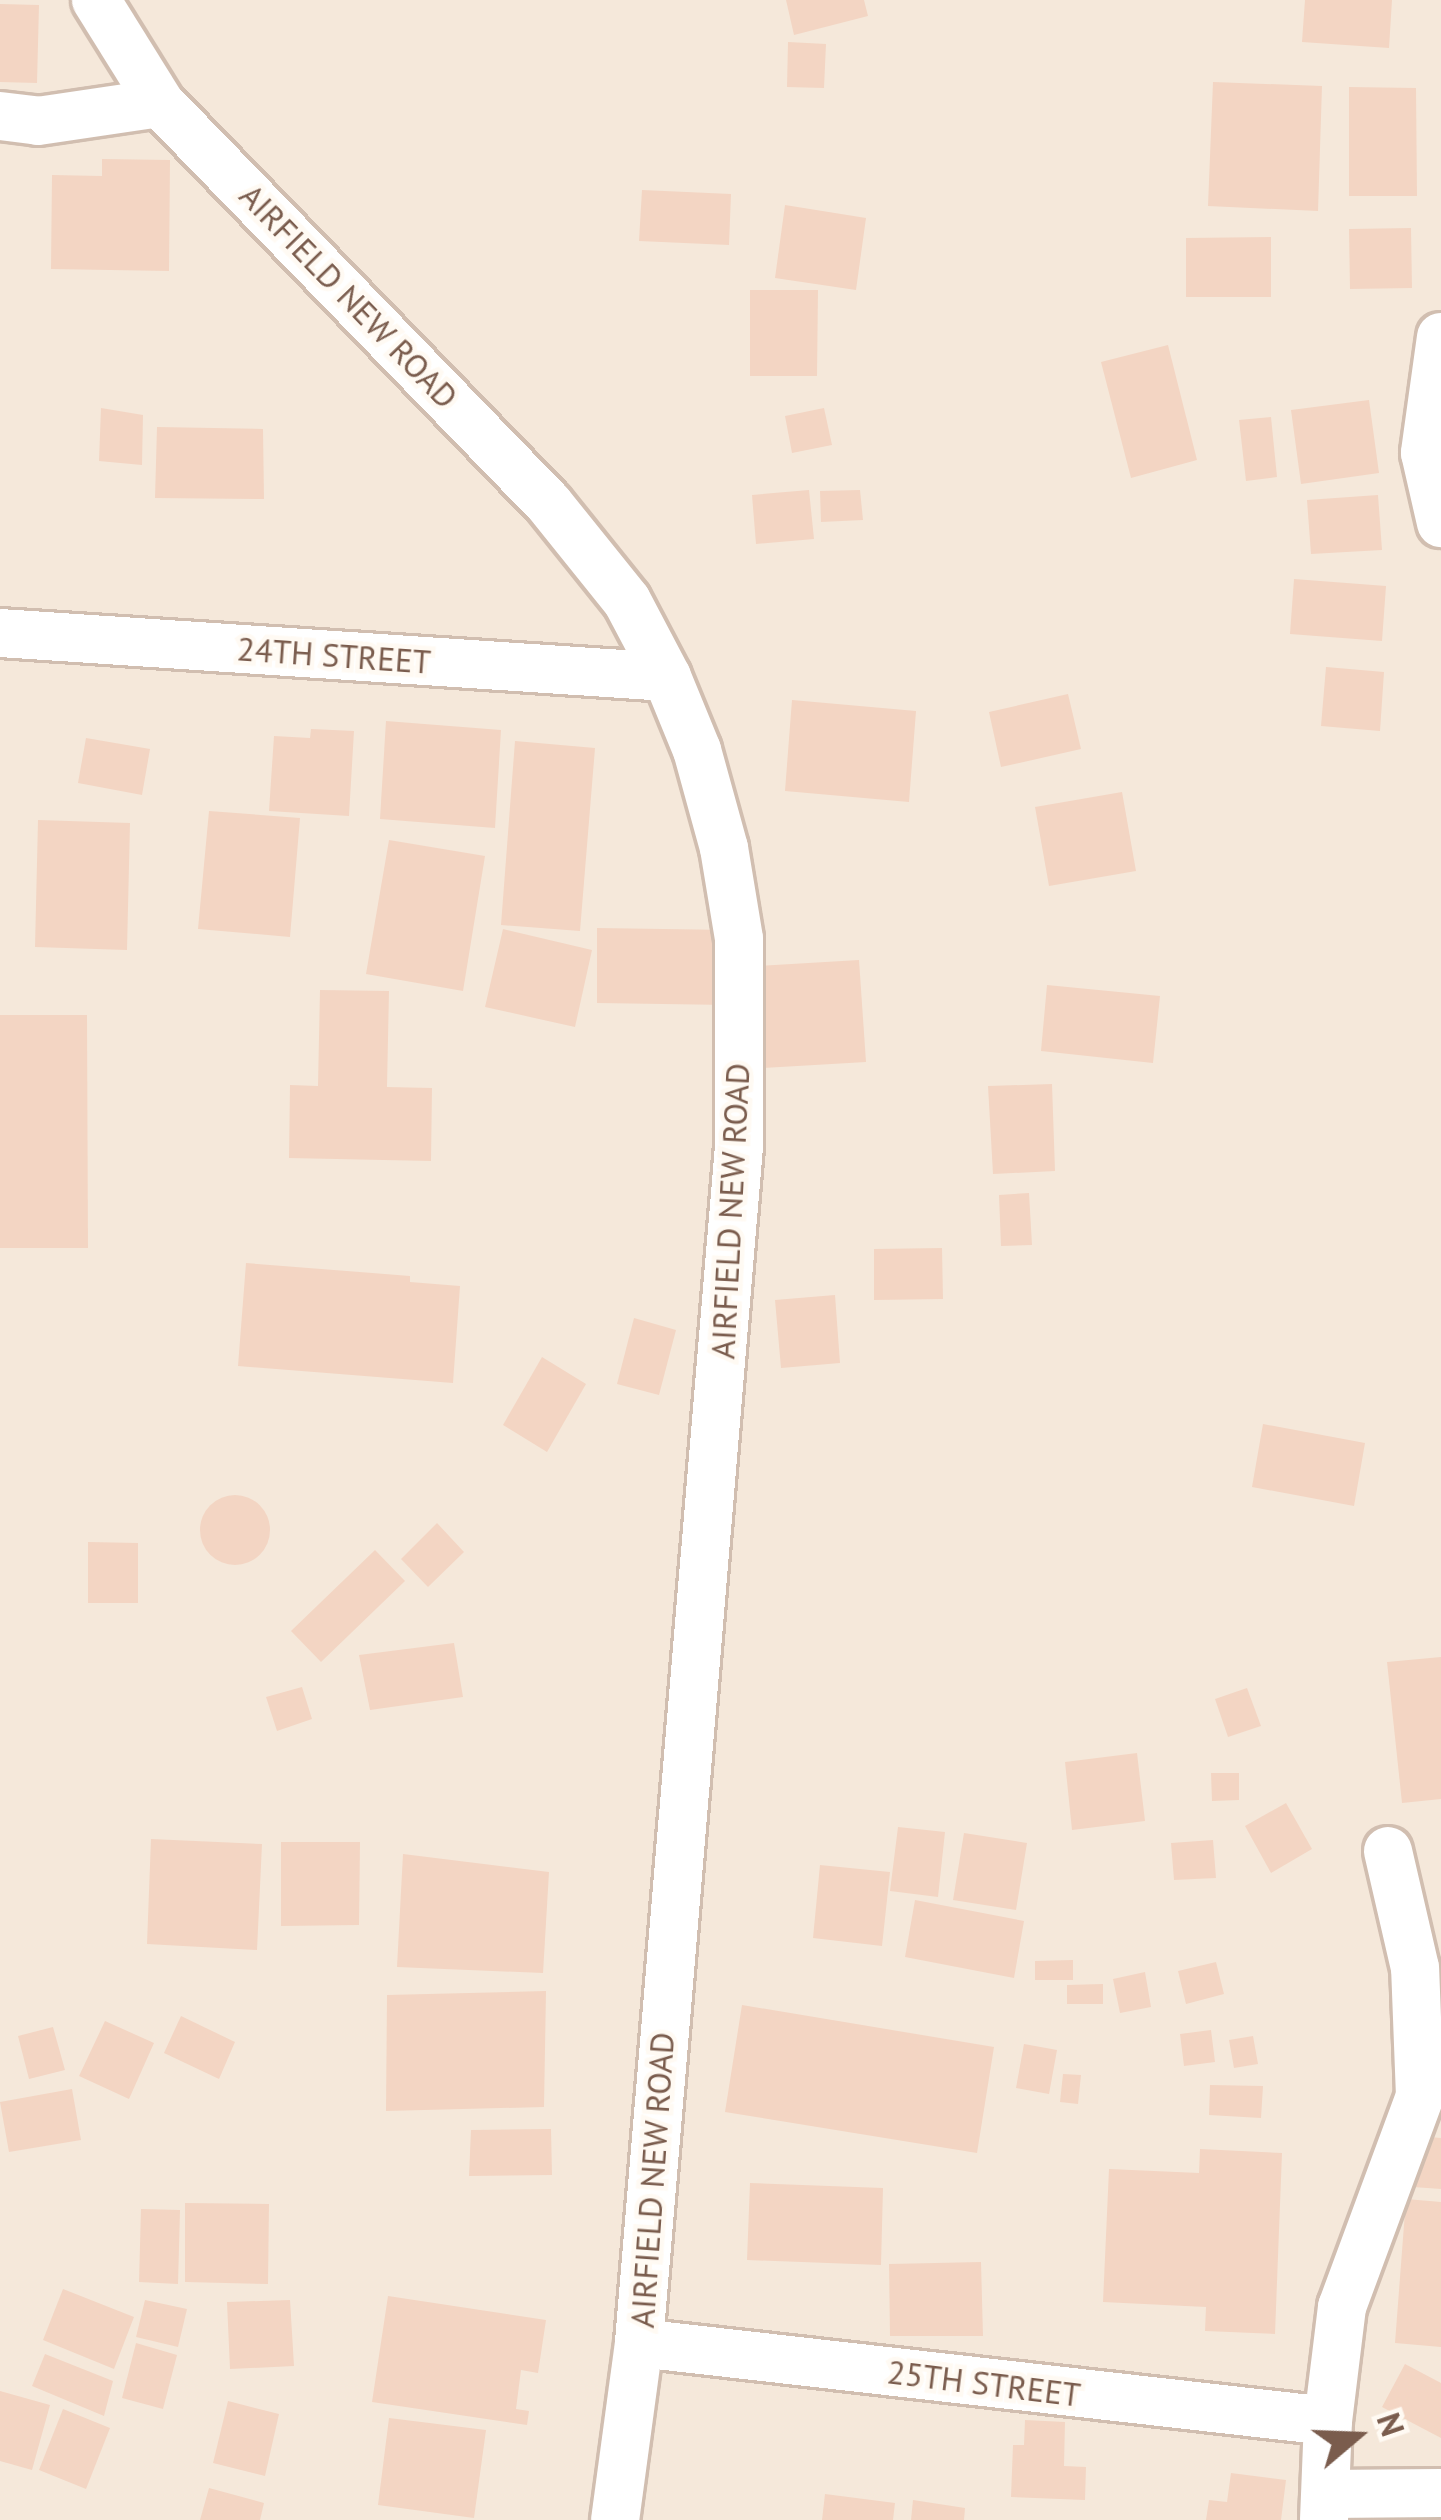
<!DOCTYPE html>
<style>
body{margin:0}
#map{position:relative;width:1441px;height:2520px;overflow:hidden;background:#fdf6ec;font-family:"PT Sans",sans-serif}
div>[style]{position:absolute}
.residential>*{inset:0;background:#f5e8da}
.building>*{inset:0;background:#f3d5c3}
.round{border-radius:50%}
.roads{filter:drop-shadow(3px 0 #d1beb0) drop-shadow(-3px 0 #d1beb0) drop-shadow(0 3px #d1beb0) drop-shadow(0 -3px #d1beb0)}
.minor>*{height:48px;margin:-24px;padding:0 24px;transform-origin:24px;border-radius:24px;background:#fff}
span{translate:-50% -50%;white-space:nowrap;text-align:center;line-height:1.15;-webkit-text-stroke:9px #fffaf3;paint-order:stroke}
.street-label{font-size:33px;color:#7a5c4d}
.north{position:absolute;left:1297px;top:2376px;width:120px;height:120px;-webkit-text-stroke:9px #fffaf3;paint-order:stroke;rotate:71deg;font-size:33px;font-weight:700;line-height:48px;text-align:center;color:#7a5c4d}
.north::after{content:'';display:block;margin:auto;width:42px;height:54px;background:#7a5c4d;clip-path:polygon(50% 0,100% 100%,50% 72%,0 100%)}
</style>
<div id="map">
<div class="residential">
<div style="clip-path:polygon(0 0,1441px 0,1441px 2520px,0 2520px)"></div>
</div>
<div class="building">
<div style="clip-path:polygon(786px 0,864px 0,868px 16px,794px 35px)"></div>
<div style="clip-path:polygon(1305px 0,1392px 0,1389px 48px,1302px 42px)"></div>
<div style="clip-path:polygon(0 4px,39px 5px,37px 83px,0 82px)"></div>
<div style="clip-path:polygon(788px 42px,826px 44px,824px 88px,787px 87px)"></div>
<div style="clip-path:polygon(1213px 82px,1322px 86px,1318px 211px,1208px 206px)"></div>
<div style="clip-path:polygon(1349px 87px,1416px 88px,1417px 196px,1349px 196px)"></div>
<div style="clip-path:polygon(102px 159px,170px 160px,169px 271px,51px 269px,52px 175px,102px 176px)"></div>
<div style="clip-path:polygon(642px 190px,731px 194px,729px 245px,639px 241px)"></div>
<div style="clip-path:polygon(785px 205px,866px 218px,856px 290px,775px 278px)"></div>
<div style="clip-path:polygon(1411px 228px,1412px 288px,1350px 289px,1349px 229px)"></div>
<div style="clip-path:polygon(1271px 237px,1271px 297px,1186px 297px,1186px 238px)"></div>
<div style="clip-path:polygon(750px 290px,818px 290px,817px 376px,750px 376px)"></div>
<div style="clip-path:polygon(1168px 345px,1197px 460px,1131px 478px,1101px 362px)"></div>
<div style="clip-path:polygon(1369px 400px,1379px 473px,1301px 484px,1291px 410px)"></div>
<div style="clip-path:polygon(101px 408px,143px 415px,142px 465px,99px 461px)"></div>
<div style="clip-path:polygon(824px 408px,832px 445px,792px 453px,785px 416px)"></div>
<div style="clip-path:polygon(1271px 417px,1277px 477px,1246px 481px,1239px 420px)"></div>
<div style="clip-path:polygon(157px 427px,263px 429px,264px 499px,155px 498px)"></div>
<div style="clip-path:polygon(809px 490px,814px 539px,756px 544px,752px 495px)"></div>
<div style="clip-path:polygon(860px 490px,863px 520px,821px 522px,820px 491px)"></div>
<div style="clip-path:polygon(1378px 495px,1382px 550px,1311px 554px,1307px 500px)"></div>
<div style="clip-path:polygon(1294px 579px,1386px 586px,1382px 641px,1290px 634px)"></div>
<div style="clip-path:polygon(1326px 667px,1384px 672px,1380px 731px,1321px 726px)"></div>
<div style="clip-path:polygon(1068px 694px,1081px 749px,1001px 767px,989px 712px)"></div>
<div style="clip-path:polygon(792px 700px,916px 711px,909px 802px,785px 791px)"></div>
<div style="clip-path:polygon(386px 721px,501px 730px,495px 828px,380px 819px)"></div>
<div style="clip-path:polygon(311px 729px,354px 731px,349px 816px,269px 811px,274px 736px,310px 738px)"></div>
<div style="clip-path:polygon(86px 738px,150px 749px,142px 795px,78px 783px)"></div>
<div style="clip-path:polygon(515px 741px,595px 748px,580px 931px,501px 925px)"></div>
<div style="clip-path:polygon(1122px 792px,1136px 871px,1049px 886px,1035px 807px)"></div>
<div style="clip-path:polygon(209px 811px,300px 818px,290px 937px,198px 929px)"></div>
<div style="clip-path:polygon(38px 820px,130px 823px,127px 950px,35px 947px)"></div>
<div style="clip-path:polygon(389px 840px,485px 856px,463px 991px,366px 974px)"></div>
<div style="clip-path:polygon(597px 928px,730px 930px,729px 1005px,597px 1003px)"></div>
<div style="clip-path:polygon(503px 929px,592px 950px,575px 1027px,485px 1007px)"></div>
<div style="clip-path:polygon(859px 960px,866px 1062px,763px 1068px,757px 966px)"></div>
<div style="clip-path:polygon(1047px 985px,1160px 996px,1153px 1063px,1041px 1051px)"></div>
<div style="clip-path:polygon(320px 990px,389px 991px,387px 1087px,432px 1088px,431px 1161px,289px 1158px,290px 1085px,318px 1086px)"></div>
<div style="clip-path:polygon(0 1015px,87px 1015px,88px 1248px,0 1248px)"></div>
<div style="clip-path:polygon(1052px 1084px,1055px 1171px,993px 1174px,988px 1086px)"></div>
<div style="clip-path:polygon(1029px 1193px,1032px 1245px,1001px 1246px,999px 1195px)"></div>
<div style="clip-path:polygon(942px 1248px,943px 1299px,874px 1300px,874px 1249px)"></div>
<div style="clip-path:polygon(246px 1263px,410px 1276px,410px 1282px,460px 1286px,453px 1383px,238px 1366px)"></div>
<div style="clip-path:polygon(835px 1295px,840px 1363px,781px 1368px,775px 1300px)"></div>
<div style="clip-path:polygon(634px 1318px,676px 1330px,659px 1395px,617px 1384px)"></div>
<div style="clip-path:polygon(542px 1357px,586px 1384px,547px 1452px,503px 1425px)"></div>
<div style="clip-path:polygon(1263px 1424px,1365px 1443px,1354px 1506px,1252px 1487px)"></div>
<div class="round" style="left:200px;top:1495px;width:70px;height:70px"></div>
<div style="clip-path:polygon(437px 1523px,464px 1552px,428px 1587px,401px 1559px)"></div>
<div style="clip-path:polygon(88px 1542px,138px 1543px,138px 1603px,88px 1603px)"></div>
<div style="clip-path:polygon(375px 1550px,405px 1581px,321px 1662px,291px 1631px)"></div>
<div style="clip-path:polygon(454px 1643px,463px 1697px,370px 1710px,359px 1655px)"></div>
<div style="clip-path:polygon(1441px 1657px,1441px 1799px,1402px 1803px,1387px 1662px)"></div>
<div style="clip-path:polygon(302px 1687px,312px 1719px,277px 1731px,266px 1697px)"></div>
<div style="clip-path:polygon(1247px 1688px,1261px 1726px,1228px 1737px,1215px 1699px)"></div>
<div style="clip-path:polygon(1137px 1753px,1145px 1821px,1072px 1830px,1065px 1762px)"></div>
<div style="clip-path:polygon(1211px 1773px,1239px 1773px,1239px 1800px,1212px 1801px)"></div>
<div style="clip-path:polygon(1286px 1803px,1312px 1849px,1271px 1873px,1245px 1826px)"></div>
<div style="clip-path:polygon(898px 1827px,945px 1832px,938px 1897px,890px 1891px)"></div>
<div style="clip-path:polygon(964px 1833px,1027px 1843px,1016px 1910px,953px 1900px)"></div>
<div style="clip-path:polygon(151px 1839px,262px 1844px,257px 1950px,147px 1944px)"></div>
<div style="clip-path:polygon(1213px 1840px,1216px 1878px,1174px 1880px,1171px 1843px)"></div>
<div style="clip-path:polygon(281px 1842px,360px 1842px,359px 1925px,281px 1926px)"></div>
<div style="clip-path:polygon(403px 1854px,549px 1872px,543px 1973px,397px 1967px)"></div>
<div style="clip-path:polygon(820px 1865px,890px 1872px,882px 1946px,813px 1938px)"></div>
<div style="clip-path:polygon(915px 1900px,1024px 1921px,1014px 1978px,905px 1957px)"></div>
<div style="clip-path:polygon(1073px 1960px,1073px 1980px,1035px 1980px,1035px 1961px)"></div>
<div style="clip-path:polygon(1216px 1962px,1224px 1994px,1186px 2004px,1178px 1971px)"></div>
<div style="clip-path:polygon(1145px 1972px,1151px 2007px,1120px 2013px,1113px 1979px)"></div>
<div style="clip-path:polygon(1103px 1984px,1103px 2004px,1067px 2004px,1067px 1985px)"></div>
<div style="clip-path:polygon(546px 1991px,544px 2107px,386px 2111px,387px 1995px)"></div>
<div style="clip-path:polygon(742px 2005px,994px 2047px,977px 2153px,725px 2112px)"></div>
<div style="clip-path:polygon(181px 2016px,235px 2042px,219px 2079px,164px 2053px)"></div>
<div style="clip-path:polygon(105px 2021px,154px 2043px,129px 2099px,79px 2076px)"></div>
<div style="clip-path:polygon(53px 2027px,65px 2070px,29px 2079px,18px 2036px)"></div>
<div style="clip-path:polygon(1211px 2030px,1215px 2062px,1184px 2066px,1180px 2034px)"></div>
<div style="clip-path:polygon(1253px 2036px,1258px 2064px,1234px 2068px,1229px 2040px)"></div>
<div style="clip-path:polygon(1024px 2044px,1057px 2050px,1049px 2094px,1016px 2088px)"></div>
<div style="clip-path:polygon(1063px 2074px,1081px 2075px,1078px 2104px,1060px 2102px)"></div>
<div style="clip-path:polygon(1210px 2085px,1263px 2086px,1261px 2118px,1209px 2115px)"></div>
<div style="clip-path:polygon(72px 2089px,81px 2140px,9px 2152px,0 2102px)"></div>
<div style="clip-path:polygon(551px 2129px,552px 2175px,469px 2176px,471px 2130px)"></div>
<div style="clip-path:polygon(1418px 2136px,1441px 2138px,1441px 2189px,1413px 2187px)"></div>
<div style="clip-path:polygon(1200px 2149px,1282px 2153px,1275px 2334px,1205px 2331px,1206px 2307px,1103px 2302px,1109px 2169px,1199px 2173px)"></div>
<div style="clip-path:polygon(750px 2183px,883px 2188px,881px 2265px,747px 2260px)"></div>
<div style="clip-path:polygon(1406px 2199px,1441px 2202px,1441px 2347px,1395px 2343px)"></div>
<div style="clip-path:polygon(185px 2203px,269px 2204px,268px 2284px,185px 2282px)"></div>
<div style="clip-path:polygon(141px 2209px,180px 2210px,178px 2284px,139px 2282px)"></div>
<div style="clip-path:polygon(981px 2262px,983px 2336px,890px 2336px,889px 2264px)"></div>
<div style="clip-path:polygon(63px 2289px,134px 2317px,114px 2369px,43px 2340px)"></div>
<div style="clip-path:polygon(388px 2296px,546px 2320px,538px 2373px,521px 2370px,516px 2409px,529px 2411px,527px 2425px,372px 2402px)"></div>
<div style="clip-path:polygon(145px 2300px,187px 2309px,178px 2347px,136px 2337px)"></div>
<div style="clip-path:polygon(290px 2300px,294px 2366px,230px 2369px,227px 2302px)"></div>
<div style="clip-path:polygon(136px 2343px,177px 2355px,163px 2409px,122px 2398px)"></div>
<div style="clip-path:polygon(45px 2354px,113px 2381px,104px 2416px,32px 2386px)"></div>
<div style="clip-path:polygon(1405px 2364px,1441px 2383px,1441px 2438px,1382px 2407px)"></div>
<div style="clip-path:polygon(0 2391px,50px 2405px,32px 2470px,0 2461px)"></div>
<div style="clip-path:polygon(228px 2401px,279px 2414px,265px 2476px,213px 2463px)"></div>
<div style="clip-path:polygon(63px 2409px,110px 2428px,86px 2489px,39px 2470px)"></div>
<div style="clip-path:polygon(389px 2418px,486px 2430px,474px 2518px,378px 2505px)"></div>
<div style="clip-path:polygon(1025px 2420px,1065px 2422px,1064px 2466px,1086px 2467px,1085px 2500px,1011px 2497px,1013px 2445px,1024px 2445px)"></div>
<div style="clip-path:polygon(1231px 2473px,1286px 2480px,1281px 2520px,1206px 2520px,1209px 2500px,1227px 2502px)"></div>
<div style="clip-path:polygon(209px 2488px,264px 2503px,260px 2520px,200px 2520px)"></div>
<div style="clip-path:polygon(825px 2494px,895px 2503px,893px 2520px,822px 2520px)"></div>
<div style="clip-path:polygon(913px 2500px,965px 2508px,964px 2520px,911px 2520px)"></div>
</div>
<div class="roads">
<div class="minor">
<div style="left:96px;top:0;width:121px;rotate:58.1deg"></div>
<div style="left:160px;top:103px;width:559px;rotate:45.87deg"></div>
<div style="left:549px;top:504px;width:124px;rotate:51.2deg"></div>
<div style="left:627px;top:601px;width:86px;rotate:62.2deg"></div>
<div style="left:667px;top:677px;width:79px;rotate:67.7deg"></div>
<div style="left:697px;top:750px;width:102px;rotate:74.6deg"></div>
<div style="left:724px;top:848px;width:92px;rotate:80.6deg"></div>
<div style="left:739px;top:939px;width:207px;rotate:90deg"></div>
<div style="left:739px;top:1146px;width:1201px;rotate:94.78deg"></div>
<div style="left:639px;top:2343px;width:179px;rotate:97.7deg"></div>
<div style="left:0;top:116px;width:38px;rotate:7deg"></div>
<div style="left:38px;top:121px;width:123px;rotate:-8.4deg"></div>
<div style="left:1441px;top:337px;width:117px;rotate:97.9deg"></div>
<div style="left:1425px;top:453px;width:72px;rotate:77.1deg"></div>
<div style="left:0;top:633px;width:668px;rotate:3.77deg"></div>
<div style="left:639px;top:2343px;width:693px;rotate:6.46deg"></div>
<div style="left:1327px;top:2494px;width:114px;rotate:-0.5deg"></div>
<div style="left:1324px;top:2520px;width:99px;rotate:-87.7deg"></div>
<div style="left:1328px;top:2421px;width:115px;rotate:-83deg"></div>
<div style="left:1342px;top:2307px;width:225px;rotate:-69.7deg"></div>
<div style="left:1420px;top:2096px;width:128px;rotate:-92.2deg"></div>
<div style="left:1415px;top:1968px;width:120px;rotate:-103deg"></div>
</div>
</div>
<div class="street-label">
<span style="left:349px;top:296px;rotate:46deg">AIRFIELD NEW ROAD</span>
<span style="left:334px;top:655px;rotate:4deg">24TH STREET</span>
<span style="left:730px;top:1211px;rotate:-87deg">AIRFIELD NEW ROAD</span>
<span style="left:652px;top:2180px;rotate:-86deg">AIRFIELD NEW ROAD</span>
<span style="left:984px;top:2383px;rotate:7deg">25TH STREET</span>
</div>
<div class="north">N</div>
</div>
